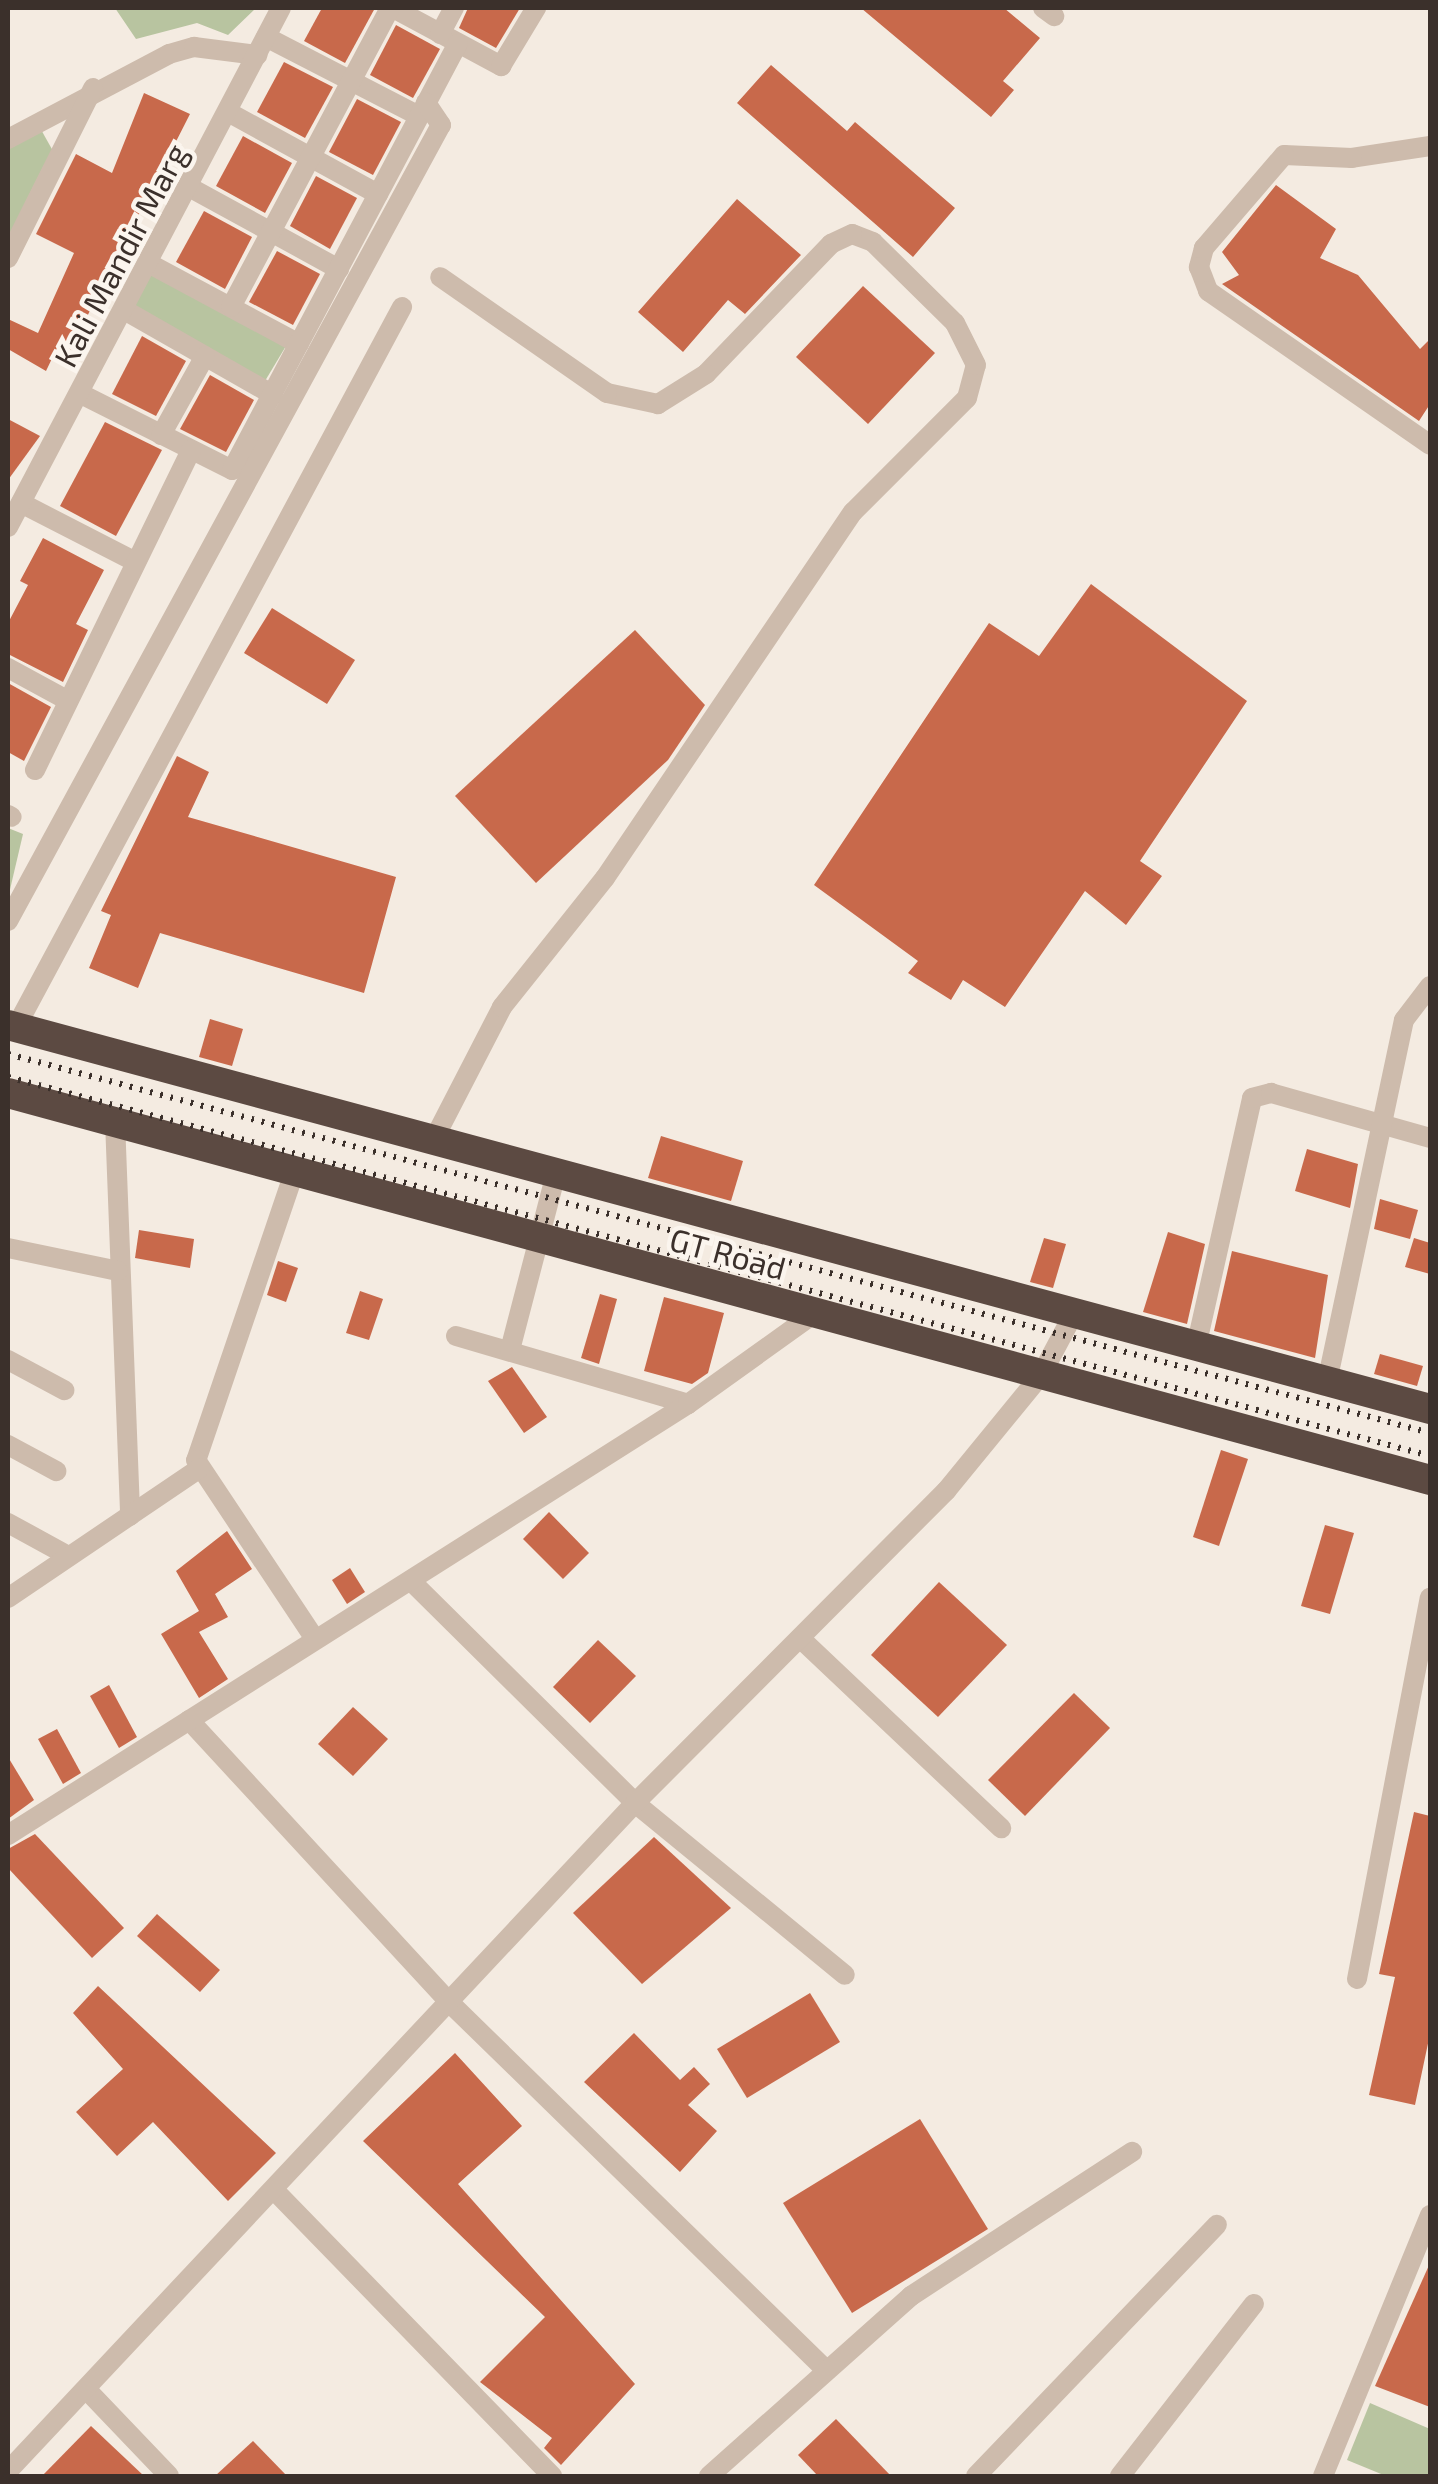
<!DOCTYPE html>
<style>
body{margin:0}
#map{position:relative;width:1438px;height:2484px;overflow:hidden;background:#f4ebe1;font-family:"Exo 2",sans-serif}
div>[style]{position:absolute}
.green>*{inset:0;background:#b8c4a0}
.building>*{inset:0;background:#c8694b}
.minor>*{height:20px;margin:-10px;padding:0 10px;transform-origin:10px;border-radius:10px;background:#cdbbac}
.highway>*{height:30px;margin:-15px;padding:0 15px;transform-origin:15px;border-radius:15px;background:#5c4a42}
.rail>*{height:6px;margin-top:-3px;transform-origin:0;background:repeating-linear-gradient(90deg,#3b302b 0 2.5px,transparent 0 10.5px)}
span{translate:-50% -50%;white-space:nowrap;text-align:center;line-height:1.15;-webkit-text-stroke:9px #fbf5ee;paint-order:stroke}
.street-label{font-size:32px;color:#3b302b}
.frame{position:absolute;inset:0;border:10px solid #3b302b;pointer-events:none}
</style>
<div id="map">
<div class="green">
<div style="clip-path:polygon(115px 8px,256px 8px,228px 35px,197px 23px,136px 39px)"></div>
<div style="clip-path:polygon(39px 126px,58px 160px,8px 238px,8px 145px)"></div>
<div style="clip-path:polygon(151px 267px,289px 341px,262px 386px,130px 310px)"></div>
<div style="clip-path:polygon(8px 828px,23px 834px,8px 898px)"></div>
<div style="clip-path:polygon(1370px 2403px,1430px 2429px,1430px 2476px,1386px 2476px,1347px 2460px)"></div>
</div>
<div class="building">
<div style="clip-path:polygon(322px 8px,375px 8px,345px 63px,304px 41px)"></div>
<div style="clip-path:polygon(468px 8px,520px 8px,496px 48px,459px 28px)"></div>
<div style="clip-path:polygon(861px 8px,1004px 8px,1040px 38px,1003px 81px,1014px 90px,991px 117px)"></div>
<div style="clip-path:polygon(396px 25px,440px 49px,413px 98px,370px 75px)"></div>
<div style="clip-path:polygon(284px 62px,333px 87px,305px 138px,257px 112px)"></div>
<div style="clip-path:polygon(771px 65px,847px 131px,855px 122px,955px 208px,913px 257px,737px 103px)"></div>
<div style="clip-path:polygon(144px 93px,190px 114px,69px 352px,58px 346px,46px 371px,8px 349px,8px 319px,38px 333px,74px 253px,36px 234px,76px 154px,112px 173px)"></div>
<div style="clip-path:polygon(357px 99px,401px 122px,373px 175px,329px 152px)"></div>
<div style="clip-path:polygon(243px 136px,292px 163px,265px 213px,216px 186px)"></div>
<div style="clip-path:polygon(316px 176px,357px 198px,330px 249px,290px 226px)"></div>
<div style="clip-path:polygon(1276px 185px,1336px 229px,1320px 258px,1358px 275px,1420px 349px,1430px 339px,1430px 404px,1419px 421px,1222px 284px,1239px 275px,1222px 252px)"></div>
<div style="clip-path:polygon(737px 199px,801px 255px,745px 314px,728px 300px,683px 352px,638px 312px)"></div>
<div style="clip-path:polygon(204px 211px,252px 237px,225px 289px,176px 262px)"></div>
<div style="clip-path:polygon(277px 251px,320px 274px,293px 325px,249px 302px)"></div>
<div style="clip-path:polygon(863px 286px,935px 353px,868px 424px,796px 357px)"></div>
<div style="clip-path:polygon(142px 336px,186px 361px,156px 416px,112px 394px)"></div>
<div style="clip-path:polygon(210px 375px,254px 400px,226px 452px,180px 429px)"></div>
<div style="clip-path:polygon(8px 419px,40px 436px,8px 480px)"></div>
<div style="clip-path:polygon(105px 422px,162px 450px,116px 536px,60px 506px)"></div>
<div style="clip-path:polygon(43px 538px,104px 570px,76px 624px,88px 630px,63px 682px,8px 654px,8px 623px,28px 585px,20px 581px)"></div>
<div style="clip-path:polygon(1091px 584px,1247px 701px,1140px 861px,1162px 876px,1126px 925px,1085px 891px,1005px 1007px,963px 980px,951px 1000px,908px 973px,918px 961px,814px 885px,989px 623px,1039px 656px)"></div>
<div style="clip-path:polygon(272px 608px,355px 660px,327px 704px,244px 653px)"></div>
<div style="clip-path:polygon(635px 630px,705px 705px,668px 760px,536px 883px,455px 796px)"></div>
<div style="clip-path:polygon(8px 683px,51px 707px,24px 761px,8px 752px)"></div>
<div style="clip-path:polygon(177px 756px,209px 772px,188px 817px,396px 877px,364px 993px,160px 933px,138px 988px,89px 968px,111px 915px,101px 911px)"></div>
<div style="clip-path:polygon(210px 1019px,243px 1029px,232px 1066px,199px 1057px)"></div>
<div style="clip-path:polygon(661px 1136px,743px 1161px,731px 1201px,648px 1178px)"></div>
<div style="clip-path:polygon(1307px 1149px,1358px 1164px,1350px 1208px,1295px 1191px)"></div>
<div style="clip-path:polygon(1380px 1199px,1418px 1210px,1410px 1239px,1374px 1229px)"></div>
<div style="clip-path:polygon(139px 1230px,194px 1239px,190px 1268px,135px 1258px)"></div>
<div style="clip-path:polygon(1168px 1232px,1205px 1244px,1187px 1324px,1143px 1312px)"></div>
<div style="clip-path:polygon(1044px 1238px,1066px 1244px,1053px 1288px,1030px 1282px)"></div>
<div style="clip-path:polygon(1414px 1238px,1430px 1243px,1430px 1274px,1405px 1267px)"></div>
<div style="clip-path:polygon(1232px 1251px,1328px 1275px,1315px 1358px,1214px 1331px)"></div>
<div style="clip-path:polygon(278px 1261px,298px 1268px,286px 1302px,267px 1295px)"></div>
<div style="clip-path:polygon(360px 1291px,383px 1299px,369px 1340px,346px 1333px)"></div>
<div style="clip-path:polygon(600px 1294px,617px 1299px,599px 1364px,581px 1358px)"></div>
<div style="clip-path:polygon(664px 1297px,724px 1313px,708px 1373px,692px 1384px,644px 1371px)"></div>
<div style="clip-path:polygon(1380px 1354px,1423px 1366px,1417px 1386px,1374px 1374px)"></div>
<div style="clip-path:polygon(512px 1367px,547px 1417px,524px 1433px,488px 1381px)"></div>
<div style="clip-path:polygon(1221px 1450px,1248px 1459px,1219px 1546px,1193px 1537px)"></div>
<div style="clip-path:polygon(549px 1512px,589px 1553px,563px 1579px,523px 1539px)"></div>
<div style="clip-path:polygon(1325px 1525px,1354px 1533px,1330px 1614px,1301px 1606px)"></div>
<div style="clip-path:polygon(227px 1531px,252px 1569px,215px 1594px,228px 1617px,199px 1632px,228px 1679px,199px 1698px,161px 1634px,199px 1611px,176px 1571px)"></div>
<div style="clip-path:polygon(350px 1568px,365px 1592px,347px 1604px,332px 1580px)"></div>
<div style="clip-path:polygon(939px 1582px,1007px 1645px,938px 1717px,871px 1655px)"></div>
<div style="clip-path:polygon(598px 1640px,636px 1676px,590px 1723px,553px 1687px)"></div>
<div style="clip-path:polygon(109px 1685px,137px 1737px,119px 1748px,90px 1696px)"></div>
<div style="clip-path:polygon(1074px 1693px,1110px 1728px,1025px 1816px,988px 1780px)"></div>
<div style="clip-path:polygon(353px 1707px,388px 1739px,353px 1776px,318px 1744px)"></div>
<div style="clip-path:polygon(57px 1729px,81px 1773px,63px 1784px,38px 1739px)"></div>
<div style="clip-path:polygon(8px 1757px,34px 1800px,8px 1819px)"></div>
<div style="clip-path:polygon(1414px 1812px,1430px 1816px,1430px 2034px,1415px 2105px,1369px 2095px,1395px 1977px,1379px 1974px)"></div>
<div style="clip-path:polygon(35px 1834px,124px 1928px,92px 1958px,8px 1868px,8px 1849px)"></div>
<div style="clip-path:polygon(654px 1837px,731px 1908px,642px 1984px,573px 1913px)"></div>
<div style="clip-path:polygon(157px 1914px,220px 1970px,200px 1992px,137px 1936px)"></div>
<div style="clip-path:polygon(98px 1986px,276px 2153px,228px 2201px,153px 2122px,117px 2156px,76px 2112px,123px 2069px,73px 2013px)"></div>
<div style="clip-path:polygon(810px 1993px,840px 2042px,747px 2098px,717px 2049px)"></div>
<div style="clip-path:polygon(634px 2033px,680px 2080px,694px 2067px,710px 2084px,688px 2105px,717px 2131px,680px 2172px,584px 2082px)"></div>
<div style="clip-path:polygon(455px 2053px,522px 2126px,458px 2184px,635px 2384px,561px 2465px,544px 2448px,552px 2438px,480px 2382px,545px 2317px,363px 2141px)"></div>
<div style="clip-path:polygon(920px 2119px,988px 2229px,852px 2313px,783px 2203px)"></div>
<div style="clip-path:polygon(1430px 2263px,1430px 2407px,1375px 2386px)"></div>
<div style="clip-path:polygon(836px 2419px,891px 2476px,818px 2476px,798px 2455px)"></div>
<div style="clip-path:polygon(91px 2426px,144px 2476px,42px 2476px)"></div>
<div style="clip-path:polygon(253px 2441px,287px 2476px,215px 2476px)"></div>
</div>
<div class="minor">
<div style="left:393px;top:8px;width:123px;rotate:28.2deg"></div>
<div style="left:501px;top:66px;width:68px;rotate:-58.9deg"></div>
<div style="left:1043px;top:8px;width:14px;rotate:36deg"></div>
<div style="left:440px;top:34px;width:30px;rotate:-62deg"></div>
<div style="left:266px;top:37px;width:172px;rotate:27.3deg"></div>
<div style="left:228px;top:112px;width:171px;rotate:28.7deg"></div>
<div style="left:8px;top:139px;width:182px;rotate:-27.8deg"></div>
<div style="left:169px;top:54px;width:26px;rotate:-16deg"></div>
<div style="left:194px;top:47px;width:64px;rotate:7.2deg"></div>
<div style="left:1430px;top:146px;width:79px;rotate:171.3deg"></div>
<div style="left:1352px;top:158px;width:68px;rotate:-177.5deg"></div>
<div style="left:1284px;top:155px;width:123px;rotate:130.7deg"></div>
<div style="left:1204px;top:248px;width:20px;rotate:105deg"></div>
<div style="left:1199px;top:267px;width:26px;rotate:69deg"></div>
<div style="left:1208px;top:291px;width:270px;rotate:34.7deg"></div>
<div style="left:189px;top:187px;width:171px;rotate:28.7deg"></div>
<div style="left:8px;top:258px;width:190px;rotate:-63.4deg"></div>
<div style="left:150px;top:264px;width:169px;rotate:28.2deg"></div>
<div style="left:231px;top:307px;width:339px;rotate:-62deg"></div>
<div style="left:126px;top:311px;width:169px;rotate:29.7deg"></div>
<div style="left:81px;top:394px;width:169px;rotate:26.7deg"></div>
<div style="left:232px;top:470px;width:482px;rotate:-62.1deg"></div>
<div style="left:161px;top:435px;width:90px;rotate:-60.9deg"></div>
<div style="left:21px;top:503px;width:125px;rotate:27.2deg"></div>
<div style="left:8px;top:527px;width:586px;rotate:-62.26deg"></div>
<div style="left:8px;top:668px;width:67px;rotate:28.5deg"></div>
<div style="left:35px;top:770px;width:356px;rotate:-64deg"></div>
<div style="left:8px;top:815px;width:4px;rotate:27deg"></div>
<div style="left:8px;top:921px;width:906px;rotate:-61.46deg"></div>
<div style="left:441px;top:125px;width:27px;rotate:-124deg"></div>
<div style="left:16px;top:1027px;width:817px;rotate:-61.8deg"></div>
<div style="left:115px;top:1121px;width:395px;rotate:87.8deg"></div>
<div style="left:434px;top:1139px;width:148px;rotate:-62.7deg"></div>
<div style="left:502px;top:1007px;width:165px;rotate:-51.4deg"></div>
<div style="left:605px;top:878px;width:442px;rotate:-55.9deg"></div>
<div style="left:853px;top:512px;width:161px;rotate:-45deg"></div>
<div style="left:967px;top:398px;width:34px;rotate:-75deg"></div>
<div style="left:976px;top:365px;width:47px;rotate:-116.6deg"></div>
<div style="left:955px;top:323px;width:115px;rotate:-135.4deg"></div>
<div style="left:873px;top:242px;width:22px;rotate:-159deg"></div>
<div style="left:852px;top:234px;width:23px;rotate:155deg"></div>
<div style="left:831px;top:244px;width:180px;rotate:133.9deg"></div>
<div style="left:706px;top:374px;width:57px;rotate:148deg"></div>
<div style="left:658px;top:404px;width:52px;rotate:-167.8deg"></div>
<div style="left:607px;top:393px;width:203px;rotate:-145.2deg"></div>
<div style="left:295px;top:1170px;width:306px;rotate:108.8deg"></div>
<div style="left:196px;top:1460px;width:215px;rotate:56.4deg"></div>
<div style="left:8px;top:1248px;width:112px;rotate:11.8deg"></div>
<div style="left:456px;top:1336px;width:242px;rotate:16.3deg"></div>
<div style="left:1196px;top:1347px;width:255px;rotate:-77.3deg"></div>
<div style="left:1252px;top:1098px;width:20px;rotate:-15deg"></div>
<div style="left:1271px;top:1093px;width:165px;rotate:15.8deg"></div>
<div style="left:510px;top:1350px;width:183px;rotate:-75.4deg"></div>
<div style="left:8px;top:1360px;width:64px;rotate:28.2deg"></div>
<div style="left:1327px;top:1382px;width:370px;rotate:-78deg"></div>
<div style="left:1404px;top:1020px;width:43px;rotate:-52.6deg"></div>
<div style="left:8px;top:1445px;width:55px;rotate:28.4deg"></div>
<div style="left:8px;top:1523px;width:63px;rotate:28.6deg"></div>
<div style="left:412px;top:1582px;width:314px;rotate:44.7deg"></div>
<div style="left:635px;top:1803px;width:271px;rotate:39.3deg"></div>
<div style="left:8px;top:1598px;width:232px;rotate:-34.1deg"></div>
<div style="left:800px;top:1638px;width:277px;rotate:43.4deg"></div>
<div style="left:189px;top:1720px;width:386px;rotate:47.3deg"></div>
<div style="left:451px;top:2004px;width:524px;rotate:44.3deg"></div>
<div style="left:8px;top:1835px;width:805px;rotate:-32.37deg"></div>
<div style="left:688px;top:1404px;width:156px;rotate:-35.6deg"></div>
<div style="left:1357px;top:1979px;width:388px;rotate:-79.2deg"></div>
<div style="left:277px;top:2193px;width:395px;rotate:45.8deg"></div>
<div style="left:86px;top:2389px;width:120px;rotate:46.3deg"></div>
<div style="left:8px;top:2471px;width:916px;rotate:-46.81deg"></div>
<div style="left:635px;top:1803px;width:441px;rotate:-45.1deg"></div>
<div style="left:946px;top:1491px;width:150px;rotate:-50.7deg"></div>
<div style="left:1041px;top:1375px;width:68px;rotate:-61.9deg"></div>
<div style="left:709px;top:2476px;width:271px;rotate:-41.7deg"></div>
<div style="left:911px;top:2296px;width:264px;rotate:-33.1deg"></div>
<div style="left:976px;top:2476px;width:348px;rotate:-46.2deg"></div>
<div style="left:1120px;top:2476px;width:218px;rotate:-52.1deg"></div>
<div style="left:1323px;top:2476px;width:282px;rotate:-67.7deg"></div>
</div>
<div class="highway">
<div style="left:8px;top:1025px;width:1473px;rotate:15.11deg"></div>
<div style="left:8px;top:1093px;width:1474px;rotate:15.22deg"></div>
</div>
<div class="rail">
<div style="left:8px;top:1054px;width:1472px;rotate:14.92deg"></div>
<div style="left:8px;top:1077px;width:1472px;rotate:14.92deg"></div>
</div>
<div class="street-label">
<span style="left:120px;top:255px;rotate:-62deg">Kali Mandir Marg</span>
<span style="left:728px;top:1253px;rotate:15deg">GT Road</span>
</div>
<div class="frame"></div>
</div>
